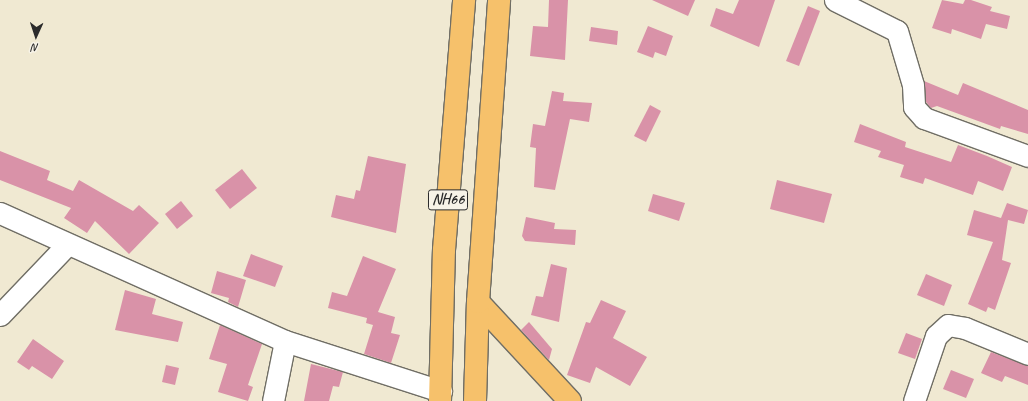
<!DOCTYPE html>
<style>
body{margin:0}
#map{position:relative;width:1028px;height:401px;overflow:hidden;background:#f0e9d2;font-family:Caveat,sans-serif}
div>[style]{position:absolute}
.building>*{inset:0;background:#d992a8}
.roads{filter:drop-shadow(1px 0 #706e65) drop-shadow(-1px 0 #706e65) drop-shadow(0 1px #706e65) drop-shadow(0 -1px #706e65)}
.minor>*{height:21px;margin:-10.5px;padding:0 10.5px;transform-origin:10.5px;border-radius:10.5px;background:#fff}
.major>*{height:22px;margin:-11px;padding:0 11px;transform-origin:11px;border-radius:11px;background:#f6c16b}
.highway>*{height:22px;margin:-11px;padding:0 11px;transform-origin:11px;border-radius:11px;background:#f6c16b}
span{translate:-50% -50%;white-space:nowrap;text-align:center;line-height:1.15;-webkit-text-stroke:3px #f7f3e8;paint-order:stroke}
.shield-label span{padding:1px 3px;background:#f7f3e8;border:1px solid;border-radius:3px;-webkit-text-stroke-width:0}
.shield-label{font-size:15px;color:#2b2b2b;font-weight:700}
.north{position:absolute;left:16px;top:16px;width:40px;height:40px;-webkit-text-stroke:3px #f7f3e8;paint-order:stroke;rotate:183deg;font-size:11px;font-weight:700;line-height:16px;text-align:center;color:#2b2b2b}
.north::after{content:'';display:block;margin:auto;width:14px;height:18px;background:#2b2b2b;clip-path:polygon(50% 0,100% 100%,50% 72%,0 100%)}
</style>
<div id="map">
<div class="building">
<div style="clip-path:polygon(549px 0,568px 0,565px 60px,530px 56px,533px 26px,548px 27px)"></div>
<div style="clip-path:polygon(652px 0,695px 0,688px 16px)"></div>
<div style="clip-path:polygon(739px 0,775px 0,759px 47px,710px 26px,716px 8px,733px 14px)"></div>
<div style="clip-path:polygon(942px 0,963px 4px,965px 0,971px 0,992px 7px,990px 11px,1010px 16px,1007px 29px,986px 24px,981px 39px,952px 29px,951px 34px,932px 28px)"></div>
<div style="clip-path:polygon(808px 6px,820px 11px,799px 66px,786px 61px)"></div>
<div style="clip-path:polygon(648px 26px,673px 36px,666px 56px,655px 52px,653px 58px,637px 52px)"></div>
<div style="clip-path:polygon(591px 27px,618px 31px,617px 45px,589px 41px)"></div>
<div style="clip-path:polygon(924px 81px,958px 95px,963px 83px,1028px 110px,1028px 134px,1001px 126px,1000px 129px,937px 106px,931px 108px,926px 102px)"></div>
<div style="clip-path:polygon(552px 91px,564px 93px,563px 101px,592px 103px,589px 122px,570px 119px,555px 190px,534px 187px,536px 148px,530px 147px,533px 124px,545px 126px)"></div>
<div style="clip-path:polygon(650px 105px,661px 111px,646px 142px,634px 136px)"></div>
<div style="clip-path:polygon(860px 124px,906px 142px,905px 147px,951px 162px,958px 145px,987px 156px,1012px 167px,1003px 191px,978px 181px,973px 195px,925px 178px,923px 184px,900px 177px,904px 165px,878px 157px,881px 151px,854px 142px)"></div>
<div style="clip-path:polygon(0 151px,50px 171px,47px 180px,73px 191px,79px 180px,133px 211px,139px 205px,159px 223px,129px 254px,95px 221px,87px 233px,64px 218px,71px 208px,0 180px)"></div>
<div style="clip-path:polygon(368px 156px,406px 164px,396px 233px,331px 217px,336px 195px,354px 199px,356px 190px,360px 191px)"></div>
<div style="clip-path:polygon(242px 169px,257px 188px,230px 209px,215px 190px)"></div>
<div style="clip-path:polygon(777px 180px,832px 194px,824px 223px,770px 209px)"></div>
<div style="clip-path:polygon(653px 194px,685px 203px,679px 221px,648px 211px)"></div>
<div style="clip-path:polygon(181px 201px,193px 216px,177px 229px,165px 214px)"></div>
<div style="clip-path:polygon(1007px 203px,1028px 210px,1024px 224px,1008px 220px,1002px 260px,1011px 263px,995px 310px,988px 307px,986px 312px,968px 304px,993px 242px,967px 235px,974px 210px,1001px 218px)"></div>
<div style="clip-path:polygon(526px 217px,555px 223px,554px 229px,576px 230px,575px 245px,525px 241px,522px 236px)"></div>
<div style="clip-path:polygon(251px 254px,283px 266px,275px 287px,243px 276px)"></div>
<div style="clip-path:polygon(363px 256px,396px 269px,378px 312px,395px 317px,391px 333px,400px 335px,391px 363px,364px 354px,373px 325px,366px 323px,367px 318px,328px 308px,332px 292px,347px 296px)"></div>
<div style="clip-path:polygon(551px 264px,567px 268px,559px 322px,531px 315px,536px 296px,543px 297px)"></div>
<div style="clip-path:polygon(217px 271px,246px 280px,238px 307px,228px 302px,229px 298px,211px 293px)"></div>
<div style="clip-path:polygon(926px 274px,952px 285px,944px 306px,917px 295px)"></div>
<div style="clip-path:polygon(125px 290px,156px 299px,152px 314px,183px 322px,178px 342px,115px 330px)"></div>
<div style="clip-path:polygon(601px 300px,626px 311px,613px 338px,647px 357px,630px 386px,596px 367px,590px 383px,567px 375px,586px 322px,590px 323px)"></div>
<div style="clip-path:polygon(529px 322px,552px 349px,549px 360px,521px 330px)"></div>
<div style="clip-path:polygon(220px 325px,262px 344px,248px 385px,253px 387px,248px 401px,218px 392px,227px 364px,209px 359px)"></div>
<div style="clip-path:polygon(906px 333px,922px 339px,915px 359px,898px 353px)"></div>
<div style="clip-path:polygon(33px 339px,64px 361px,52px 379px,32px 366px,29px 370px,17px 362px)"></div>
<div style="clip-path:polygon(991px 352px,1028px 366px,1028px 385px,1005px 376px,1002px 382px,981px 373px)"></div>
<div style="clip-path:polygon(311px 364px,343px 372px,339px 387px,333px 386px,329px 401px,304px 401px)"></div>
<div style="clip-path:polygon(166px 365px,179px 368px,175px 385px,162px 382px)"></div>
<div style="clip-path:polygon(951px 370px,974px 379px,966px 398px,943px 389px)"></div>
</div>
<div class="roads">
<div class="minor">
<div style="left:835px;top:0;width:69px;rotate:26.6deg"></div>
<div style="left:897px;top:31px;width:56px;rotate:73.5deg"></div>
<div style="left:913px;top:85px;width:22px;rotate:87deg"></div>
<div style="left:914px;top:107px;width:15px;rotate:48deg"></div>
<div style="left:924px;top:118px;width:111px;rotate:20.1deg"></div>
<div style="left:0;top:213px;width:312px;rotate:24.2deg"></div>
<div style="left:285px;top:341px;width:164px;rotate:17.8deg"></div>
<div style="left:0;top:315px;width:95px;rotate:-46.3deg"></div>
<div style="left:273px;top:401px;width:61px;rotate:-78.7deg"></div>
<div style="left:914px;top:401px;width:69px;rotate:-71.3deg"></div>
<div style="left:936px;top:336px;width:16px;rotate:-43deg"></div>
<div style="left:948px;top:325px;width:17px;rotate:10deg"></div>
<div style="left:965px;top:328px;width:68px;rotate:22.4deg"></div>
</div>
<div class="major">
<div style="left:478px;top:302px;width:135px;rotate:47.1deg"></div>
</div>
<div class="highway">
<div style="left:440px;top:401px;width:151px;rotate:-88.5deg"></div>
<div style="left:444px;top:250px;width:251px;rotate:-85.4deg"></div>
<div style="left:475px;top:401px;width:99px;rotate:-88.3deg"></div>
<div style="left:478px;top:302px;width:303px;rotate:-86deg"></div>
</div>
</div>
<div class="shield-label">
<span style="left:448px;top:200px">NH66</span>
</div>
<div class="north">N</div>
</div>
